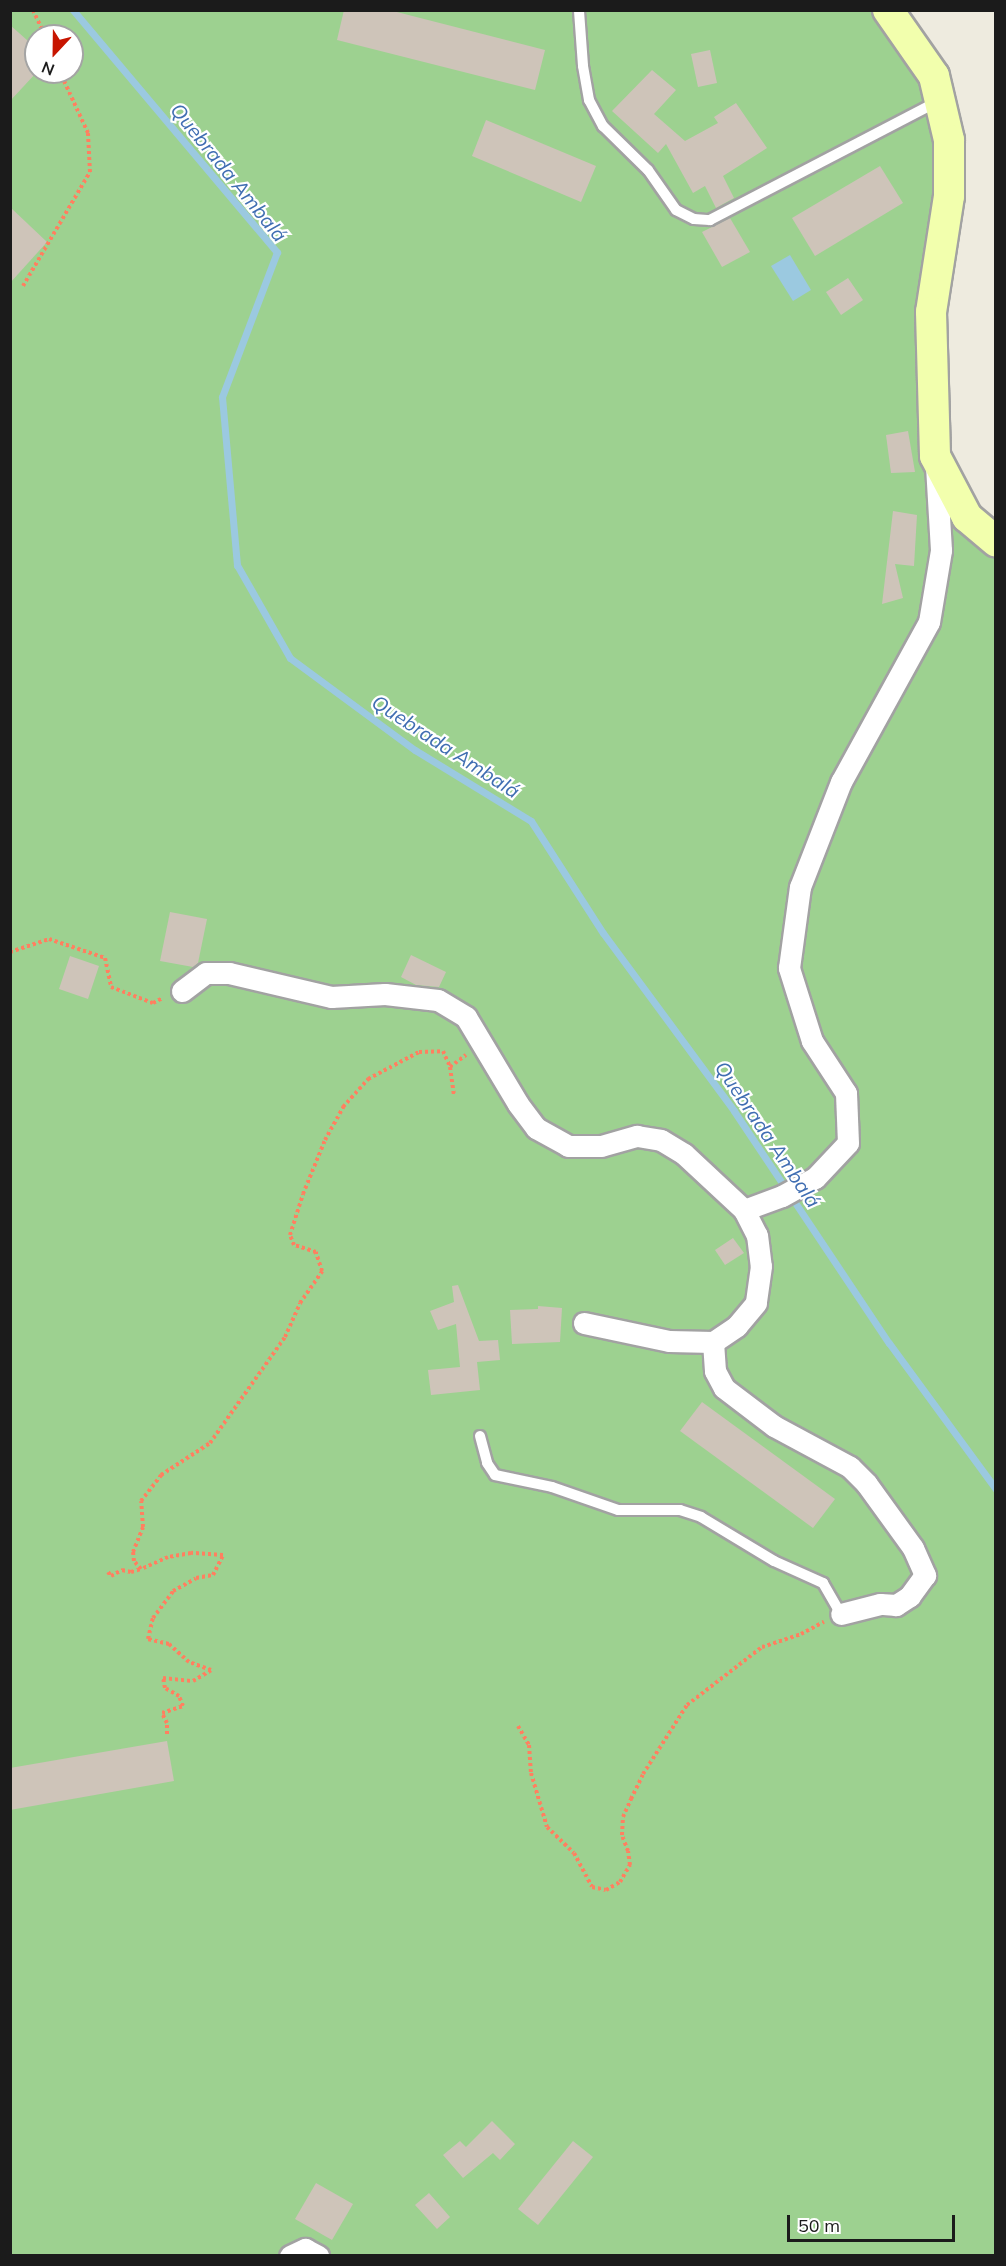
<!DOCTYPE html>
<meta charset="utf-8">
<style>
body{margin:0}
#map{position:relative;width:1006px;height:2266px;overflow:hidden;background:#eeebdf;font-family:Mulish,sans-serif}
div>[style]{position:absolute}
.forest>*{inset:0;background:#9dd190}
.water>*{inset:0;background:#9bc9e0}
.stream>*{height:7px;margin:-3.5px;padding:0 3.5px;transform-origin:3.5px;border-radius:3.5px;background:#9bc9e0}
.building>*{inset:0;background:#cec4b9}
.path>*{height:4px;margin-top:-2px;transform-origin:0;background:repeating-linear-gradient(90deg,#ff8060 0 3px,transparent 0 6px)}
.roads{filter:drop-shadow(2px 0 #a2a2a2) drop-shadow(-2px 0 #a2a2a2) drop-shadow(0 2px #a2a2a2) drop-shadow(0 -2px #a2a2a2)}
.lane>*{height:10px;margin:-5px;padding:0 5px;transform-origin:5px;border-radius:5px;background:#fff}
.street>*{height:21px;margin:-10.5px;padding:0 10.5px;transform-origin:10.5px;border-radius:10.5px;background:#fff}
.secondary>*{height:30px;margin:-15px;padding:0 15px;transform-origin:15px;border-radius:15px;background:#f2ffad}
span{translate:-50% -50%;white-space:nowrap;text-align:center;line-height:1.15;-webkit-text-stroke:4.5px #fff;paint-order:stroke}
.water-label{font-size:20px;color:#406eb2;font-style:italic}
.frame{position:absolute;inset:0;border:12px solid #1b1b1b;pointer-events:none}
.north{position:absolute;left:24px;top:24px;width:60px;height:60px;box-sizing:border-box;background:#fff;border:2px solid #a4a4a4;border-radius:50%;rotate:202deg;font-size:16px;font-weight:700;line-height:24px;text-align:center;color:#1b1b1b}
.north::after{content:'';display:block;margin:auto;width:21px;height:27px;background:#c71500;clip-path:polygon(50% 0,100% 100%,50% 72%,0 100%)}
.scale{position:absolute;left:787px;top:2215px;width:168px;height:27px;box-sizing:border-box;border:3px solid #1b1b1b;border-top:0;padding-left:8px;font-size:18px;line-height:21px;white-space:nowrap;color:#1b1b1b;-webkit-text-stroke:4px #fff;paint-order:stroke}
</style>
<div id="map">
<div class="forest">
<div style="clip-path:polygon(evenodd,11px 11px,888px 11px,934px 76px,935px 456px,996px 550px,995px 2255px,11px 2256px,11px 11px,36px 36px,72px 36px,72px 72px,36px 72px,36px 36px)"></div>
</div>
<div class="water">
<div style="clip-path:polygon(790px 255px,811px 290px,793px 301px,771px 266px)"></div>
</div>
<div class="stream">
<div style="left:73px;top:10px;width:317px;rotate:49.9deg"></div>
<div style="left:277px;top:252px;width:155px;rotate:110.8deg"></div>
<div style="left:222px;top:397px;width:169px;rotate:84.9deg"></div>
<div style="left:237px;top:565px;width:107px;rotate:60.3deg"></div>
<div style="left:290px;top:658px;width:155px;rotate:36.4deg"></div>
<div style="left:415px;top:750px;width:136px;rotate:31.5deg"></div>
<div style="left:531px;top:821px;width:133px;rotate:57.3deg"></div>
<div style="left:603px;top:933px;width:221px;rotate:53.6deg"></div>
<div style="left:734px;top:1111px;width:279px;rotate:56.3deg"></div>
<div style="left:889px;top:1343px;width:181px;rotate:53.8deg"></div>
</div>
<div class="building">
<div style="clip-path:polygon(344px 10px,389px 10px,545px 50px,535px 90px,337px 40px)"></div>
<div style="clip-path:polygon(10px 25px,36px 48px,36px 73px,10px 101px)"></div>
<div style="clip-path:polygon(710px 50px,717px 83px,698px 87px,691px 54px)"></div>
<div style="clip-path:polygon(652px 70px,676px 90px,654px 114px,685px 141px,718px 123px,714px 117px,736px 103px,767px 148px,723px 176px,734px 198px,716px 208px,705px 186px,693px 193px,666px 144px,658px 153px,612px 111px)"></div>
<div style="clip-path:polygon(486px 120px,596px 166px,581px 202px,472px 156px)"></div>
<div style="clip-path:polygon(880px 166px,903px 203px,815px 256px,792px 218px)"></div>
<div style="clip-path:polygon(10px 207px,47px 242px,10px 283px)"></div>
<div style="clip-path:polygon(730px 218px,750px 252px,722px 267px,702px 232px)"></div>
<div style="clip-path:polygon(848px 278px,863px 300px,841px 315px,826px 292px)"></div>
<div style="clip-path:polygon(908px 431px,915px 472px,891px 473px,886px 435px)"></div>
<div style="clip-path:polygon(893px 511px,917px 515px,914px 566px,895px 564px,903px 598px,882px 604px)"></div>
<div style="clip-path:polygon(170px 912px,207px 919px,198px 963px,193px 967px,160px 961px)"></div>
<div style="clip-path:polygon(411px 955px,446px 972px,439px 987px,416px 985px,401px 977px)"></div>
<div style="clip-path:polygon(70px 956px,99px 966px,88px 999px,59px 989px)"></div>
<div style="clip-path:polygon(733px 1238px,744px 1253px,725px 1265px,715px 1250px)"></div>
<div style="clip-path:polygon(458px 1285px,479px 1341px,498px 1340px,500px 1360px,477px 1362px,480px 1390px,431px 1395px,428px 1370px,460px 1367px,456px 1324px,438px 1330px,430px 1311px,454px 1302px,452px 1286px)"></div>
<div style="clip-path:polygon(538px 1306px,562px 1308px,560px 1342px,512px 1344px,510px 1310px,538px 1309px)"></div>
<div style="clip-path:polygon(702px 1402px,835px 1499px,813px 1528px,680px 1431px)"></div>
<div style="clip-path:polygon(167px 1741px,174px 1781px,10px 1810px,10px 1768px)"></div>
<div style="clip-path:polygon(492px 2121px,515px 2144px,500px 2160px,493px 2153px,463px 2178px,443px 2155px,460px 2141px,466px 2147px)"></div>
<div style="clip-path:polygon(573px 2141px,593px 2157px,538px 2225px,518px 2209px)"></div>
<div style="clip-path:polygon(316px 2183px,353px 2204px,332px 2240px,295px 2219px)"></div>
<div style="clip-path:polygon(429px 2193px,450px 2217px,437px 2229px,415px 2205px)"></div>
</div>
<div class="path">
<div style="left:33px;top:10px;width:29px;rotate:65deg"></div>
<div style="left:23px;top:286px;width:132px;rotate:-59.6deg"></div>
<div style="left:90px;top:172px;width:39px;rotate:-93deg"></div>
<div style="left:88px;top:133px;width:67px;rotate:-114.7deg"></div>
<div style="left:10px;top:952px;width:41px;rotate:-18.4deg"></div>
<div style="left:49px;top:939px;width:59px;rotate:18.7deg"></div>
<div style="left:105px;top:958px;width:30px;rotate:78deg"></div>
<div style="left:111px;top:987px;width:45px;rotate:20.9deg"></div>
<div style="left:153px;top:1003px;width:11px;rotate:-27deg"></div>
<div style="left:450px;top:1067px;width:20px;rotate:-37deg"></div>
<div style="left:108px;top:1572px;width:5px;rotate:53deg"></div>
<div style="left:111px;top:1576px;width:13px;rotate:-29deg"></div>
<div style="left:122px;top:1570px;width:9px;rotate:13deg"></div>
<div style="left:131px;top:1572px;width:10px;rotate:-17deg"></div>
<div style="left:518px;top:1726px;width:22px;rotate:60deg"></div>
<div style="left:529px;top:1745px;width:28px;rotate:86deg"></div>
<div style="left:531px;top:1773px;width:56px;rotate:73.5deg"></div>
<div style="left:547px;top:1827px;width:37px;rotate:44deg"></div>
<div style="left:574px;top:1853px;width:38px;rotate:62deg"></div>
<div style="left:592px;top:1887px;width:14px;rotate:12deg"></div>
<div style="left:606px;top:1890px;width:16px;rotate:-30deg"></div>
<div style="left:620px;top:1882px;width:20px;rotate:-60deg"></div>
<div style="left:630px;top:1865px;width:14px;rotate:-98deg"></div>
<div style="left:628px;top:1851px;width:17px;rotate:-111deg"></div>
<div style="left:622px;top:1835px;width:18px;rotate:-87deg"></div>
<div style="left:623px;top:1817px;width:20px;rotate:-66deg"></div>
<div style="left:631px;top:1799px;width:28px;rotate:-64deg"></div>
<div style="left:643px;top:1774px;width:82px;rotate:-57.5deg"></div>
<div style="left:687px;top:1705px;width:95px;rotate:-37.7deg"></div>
<div style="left:762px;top:1647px;width:41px;rotate:-18.4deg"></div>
<div style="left:801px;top:1634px;width:26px;rotate:-28deg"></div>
<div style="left:167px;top:1734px;width:11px;rotate:-90deg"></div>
<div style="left:167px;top:1723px;width:11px;rotate:-117deg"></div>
<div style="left:162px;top:1713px;width:22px;rotate:-18deg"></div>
<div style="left:183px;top:1706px;width:11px;rotate:-112deg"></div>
<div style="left:179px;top:1696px;width:16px;rotate:-150deg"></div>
<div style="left:165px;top:1688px;width:10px;rotate:-101deg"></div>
<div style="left:163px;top:1678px;width:30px;rotate:6deg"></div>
<div style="left:193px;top:1681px;width:21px;rotate:-31deg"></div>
<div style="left:211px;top:1670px;width:23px;rotate:-160deg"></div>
<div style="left:189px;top:1662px;width:27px;rotate:-138deg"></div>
<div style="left:169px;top:1644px;width:22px;rotate:-167deg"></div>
<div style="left:148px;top:1639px;width:22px;rotate:-77deg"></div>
<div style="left:153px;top:1618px;width:34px;rotate:-53deg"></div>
<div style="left:173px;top:1591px;width:26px;rotate:-29deg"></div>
<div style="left:196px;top:1578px;width:17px;rotate:-10deg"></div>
<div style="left:213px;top:1575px;width:22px;rotate:-63deg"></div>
<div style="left:223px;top:1555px;width:32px;rotate:-176deg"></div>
<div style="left:191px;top:1553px;width:23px;rotate:170deg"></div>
<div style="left:168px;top:1557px;width:30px;rotate:156deg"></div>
<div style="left:141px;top:1569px;width:11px;rotate:-131deg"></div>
<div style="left:134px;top:1561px;width:9px;rotate:-96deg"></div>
<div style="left:133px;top:1552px;width:27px;rotate:-68deg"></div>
<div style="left:143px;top:1527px;width:26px;rotate:-94deg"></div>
<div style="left:141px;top:1501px;width:33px;rotate:-52deg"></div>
<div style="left:161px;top:1475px;width:59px;rotate:-33.1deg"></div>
<div style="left:210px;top:1443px;width:130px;rotate:-54.7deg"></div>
<div style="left:285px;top:1337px;width:37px;rotate:-66deg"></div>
<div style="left:300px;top:1303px;width:39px;rotate:-55deg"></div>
<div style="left:322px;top:1271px;width:20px;rotate:-108deg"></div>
<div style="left:316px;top:1252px;width:23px;rotate:-162deg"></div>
<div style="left:294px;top:1245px;width:11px;rotate:-112deg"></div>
<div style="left:290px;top:1235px;width:43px;rotate:-72.4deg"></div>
<div style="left:303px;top:1194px;width:58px;rotate:-67.8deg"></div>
<div style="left:325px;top:1140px;width:38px;rotate:-61deg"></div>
<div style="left:343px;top:1107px;width:38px;rotate:-48deg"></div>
<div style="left:368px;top:1079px;width:58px;rotate:-27.9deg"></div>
<div style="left:419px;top:1052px;width:24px;rotate:-2deg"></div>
<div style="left:443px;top:1051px;width:17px;rotate:66deg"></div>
<div style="left:450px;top:1067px;width:30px;rotate:82deg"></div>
</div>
<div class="roads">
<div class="lane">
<div style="left:579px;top:11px;width:55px;rotate:85.8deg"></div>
<div style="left:583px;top:66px;width:35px;rotate:80deg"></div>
<div style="left:589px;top:100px;width:30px;rotate:62deg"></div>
<div style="left:603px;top:126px;width:63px;rotate:44.4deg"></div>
<div style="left:648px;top:170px;width:49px;rotate:55deg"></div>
<div style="left:676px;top:210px;width:20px;rotate:27deg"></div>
<div style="left:694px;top:219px;width:16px;rotate:4deg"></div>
<div style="left:710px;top:220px;width:256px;rotate:-27.5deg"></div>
<div style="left:480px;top:1436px;width:28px;rotate:75deg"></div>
<div style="left:487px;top:1463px;width:14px;rotate:56deg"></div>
<div style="left:495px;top:1475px;width:58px;rotate:11.9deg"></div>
<div style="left:552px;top:1487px;width:70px;rotate:19.2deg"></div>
<div style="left:618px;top:1510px;width:62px"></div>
<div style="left:680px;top:1510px;width:22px;rotate:18deg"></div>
<div style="left:701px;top:1517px;width:85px;rotate:31.1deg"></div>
<div style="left:774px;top:1561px;width:54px;rotate:24.2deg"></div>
<div style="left:823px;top:1583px;width:36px;rotate:60deg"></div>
</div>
<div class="street">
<div style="left:182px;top:991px;width:30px;rotate:-37deg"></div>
<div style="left:206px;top:973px;width:23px"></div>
<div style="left:229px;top:973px;width:105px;rotate:13.2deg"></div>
<div style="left:331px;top:997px;width:54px;rotate:-3.2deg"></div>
<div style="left:385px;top:994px;width:53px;rotate:6.5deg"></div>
<div style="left:438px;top:1000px;width:33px;rotate:31deg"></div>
<div style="left:466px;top:1017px;width:101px;rotate:59.1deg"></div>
<div style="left:518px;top:1104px;width:30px;rotate:53deg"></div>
<div style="left:536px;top:1128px;width:37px;rotate:29deg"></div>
<div style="left:568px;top:1146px;width:33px"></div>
<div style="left:601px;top:1146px;width:37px;rotate:-16deg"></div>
<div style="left:637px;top:1136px;width:24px;rotate:9deg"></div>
<div style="left:661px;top:1140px;width:27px;rotate:31deg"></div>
<div style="left:684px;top:1154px;width:82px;rotate:43deg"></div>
<div style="left:744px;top:1210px;width:28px;rotate:63deg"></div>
<div style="left:757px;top:1235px;width:31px;rotate:83deg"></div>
<div style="left:761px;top:1266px;width:37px;rotate:98deg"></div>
<div style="left:756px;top:1303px;width:30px;rotate:130deg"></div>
<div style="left:737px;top:1326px;width:29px;rotate:146deg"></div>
<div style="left:713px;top:1342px;width:44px;rotate:-178.7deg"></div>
<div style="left:669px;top:1341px;width:87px;rotate:-168deg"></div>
<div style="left:744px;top:1210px;width:40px;rotate:-20.2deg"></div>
<div style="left:782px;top:1196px;width:38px;rotate:-29deg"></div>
<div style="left:815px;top:1178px;width:48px;rotate:-46.7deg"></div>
<div style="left:848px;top:1143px;width:50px;rotate:-92.3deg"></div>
<div style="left:846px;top:1093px;width:62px;rotate:-123.2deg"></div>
<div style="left:812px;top:1041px;width:77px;rotate:-107.5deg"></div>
<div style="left:789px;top:968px;width:82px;rotate:-82.3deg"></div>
<div style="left:800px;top:887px;width:113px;rotate:-68.7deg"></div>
<div style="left:841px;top:782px;width:183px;rotate:-61.2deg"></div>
<div style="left:929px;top:622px;width:73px;rotate:-80.5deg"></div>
<div style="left:941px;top:550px;width:85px;rotate:-93.4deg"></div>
<div style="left:713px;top:1342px;width:29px;rotate:86deg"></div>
<div style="left:715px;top:1371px;width:19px;rotate:62deg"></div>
<div style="left:724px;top:1388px;width:63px;rotate:37.2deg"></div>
<div style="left:774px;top:1426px;width:86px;rotate:28.3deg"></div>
<div style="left:850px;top:1467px;width:23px;rotate:45deg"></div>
<div style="left:866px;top:1483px;width:80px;rotate:54.1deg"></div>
<div style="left:913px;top:1548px;width:30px;rotate:66deg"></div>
<div style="left:925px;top:1575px;width:26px;rotate:126deg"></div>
<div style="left:910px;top:1596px;width:17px;rotate:147deg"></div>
<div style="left:896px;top:1605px;width:16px;rotate:-176deg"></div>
<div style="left:880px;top:1604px;width:40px;rotate:165.6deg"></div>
<div style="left:290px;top:2256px;width:17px;rotate:-25deg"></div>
<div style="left:305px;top:2249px;width:15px;rotate:28deg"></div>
</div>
<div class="secondary">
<div style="left:888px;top:10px;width:80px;rotate:55.1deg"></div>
<div style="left:934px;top:76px;width:66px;rotate:76.8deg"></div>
<div style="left:949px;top:140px;width:56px;rotate:90deg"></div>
<div style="left:949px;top:196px;width:117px;rotate:98.8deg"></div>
<div style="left:931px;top:312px;width:144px;rotate:88.4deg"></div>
<div style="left:935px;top:456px;width:69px;rotate:62.3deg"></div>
<div style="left:967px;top:517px;width:38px;rotate:40deg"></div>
</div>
</div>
<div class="water-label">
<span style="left:229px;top:172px;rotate:51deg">Quebrada Ambalá</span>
<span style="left:446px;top:746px;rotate:33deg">Quebrada Ambalá</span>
<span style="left:768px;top:1134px;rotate:56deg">Quebrada Ambalá</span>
</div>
<div class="frame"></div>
<div class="north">N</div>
<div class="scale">50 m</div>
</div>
